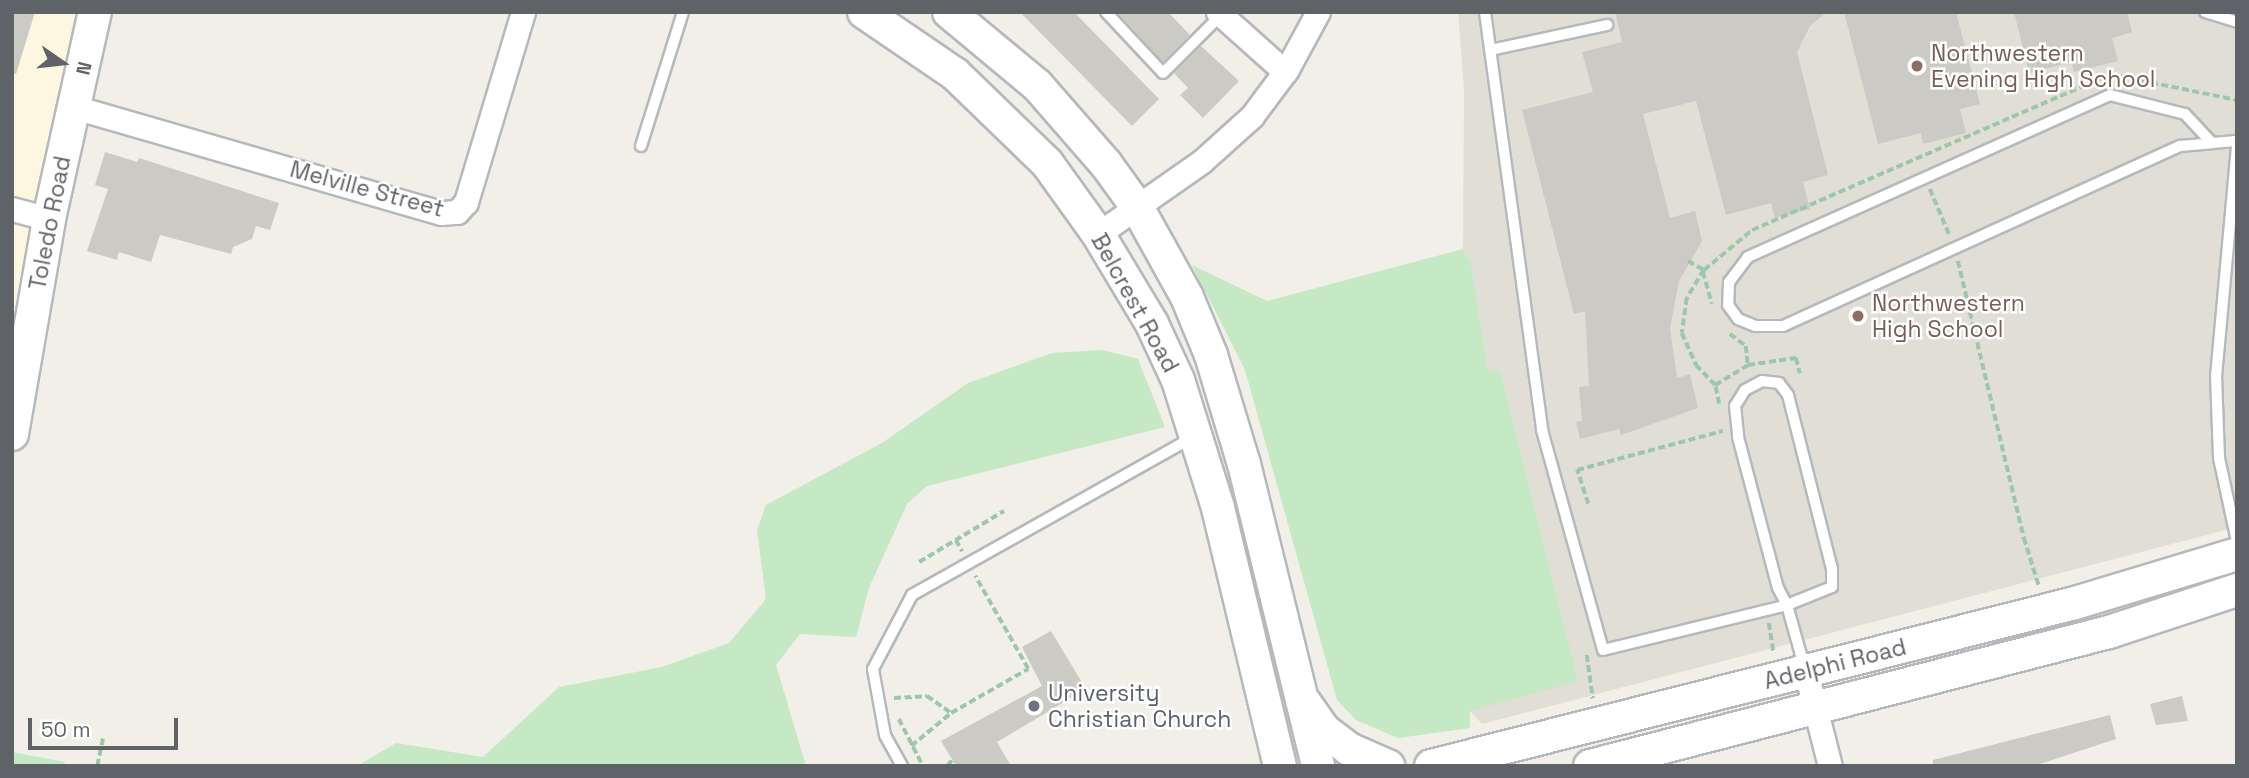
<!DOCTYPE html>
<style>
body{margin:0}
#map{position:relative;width:2249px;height:778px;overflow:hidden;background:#f1efe8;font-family:"Space Grotesk",sans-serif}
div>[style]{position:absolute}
.commercial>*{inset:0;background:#fef7e0}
.education>*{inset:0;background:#e1ded6}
.green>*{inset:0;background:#c5e8c5}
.building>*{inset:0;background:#cccac5}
.path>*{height:3.5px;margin-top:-1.75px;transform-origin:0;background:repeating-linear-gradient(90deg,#9cc7a9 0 7px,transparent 0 10.5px)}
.roads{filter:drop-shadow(2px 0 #b5b8bc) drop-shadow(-2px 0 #b5b8bc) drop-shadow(0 2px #b5b8bc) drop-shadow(0 -2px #b5b8bc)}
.lane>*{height:10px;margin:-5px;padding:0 5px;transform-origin:5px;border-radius:5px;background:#fff}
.street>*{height:23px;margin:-11.5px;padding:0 11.5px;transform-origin:11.5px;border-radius:11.5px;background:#fff}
.secondary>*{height:32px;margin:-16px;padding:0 16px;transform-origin:16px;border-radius:16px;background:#fff}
.dots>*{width:19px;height:19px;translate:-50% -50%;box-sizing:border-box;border:4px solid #fff;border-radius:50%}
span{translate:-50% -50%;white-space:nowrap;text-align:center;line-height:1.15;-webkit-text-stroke:5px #fff;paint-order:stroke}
.education-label{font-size:23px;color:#785e54}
.left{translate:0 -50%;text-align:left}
.street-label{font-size:23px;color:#5f6368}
.worship-label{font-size:23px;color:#5b616d}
.frame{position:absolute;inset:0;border:14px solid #5f6368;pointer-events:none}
.north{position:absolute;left:28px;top:28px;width:70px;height:70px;-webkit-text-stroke:5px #fff;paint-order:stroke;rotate:104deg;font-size:19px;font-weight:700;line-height:28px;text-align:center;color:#5f6368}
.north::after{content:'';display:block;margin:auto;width:24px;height:32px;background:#5f6368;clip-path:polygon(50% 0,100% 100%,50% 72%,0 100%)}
.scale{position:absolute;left:28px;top:718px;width:150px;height:32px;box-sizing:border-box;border:4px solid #5f6368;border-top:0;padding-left:9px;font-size:21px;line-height:24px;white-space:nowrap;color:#5f6368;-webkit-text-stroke:5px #fff;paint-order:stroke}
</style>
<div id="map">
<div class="commercial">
<div style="clip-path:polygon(12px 12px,75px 12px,12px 335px)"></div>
</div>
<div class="education">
<div style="clip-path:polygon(1458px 12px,2237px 12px,2237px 527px,1482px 724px,1470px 711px,1470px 260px,1463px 249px,1464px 89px)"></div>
</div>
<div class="green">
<div style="clip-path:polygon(1463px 249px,1470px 260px,1488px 372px,1500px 370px,1578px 681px,1470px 711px,1470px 728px,1398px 738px,1356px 720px,1337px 700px,1245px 370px,1192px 265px,1267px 301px)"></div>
<div style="clip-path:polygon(1102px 350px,1138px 359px,1165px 427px,927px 486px,907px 504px,869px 588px,856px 637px,800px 634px,776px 665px,806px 766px,357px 766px,396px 743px,483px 757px,559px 687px,662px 667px,729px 643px,766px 599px,757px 530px,766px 505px,882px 443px,968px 383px,1052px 353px)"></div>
<div style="clip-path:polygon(12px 752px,65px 762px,64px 766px,12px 766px)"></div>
</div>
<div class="building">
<div style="clip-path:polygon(12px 12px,35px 12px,16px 74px,12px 73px)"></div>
<div style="clip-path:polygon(1020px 12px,1074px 12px,1159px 99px,1132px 126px)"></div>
<div style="clip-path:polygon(1117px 12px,1168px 12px,1190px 35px,1163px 62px)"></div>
<div style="clip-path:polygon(1615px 12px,1827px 12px,1810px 26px,1797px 52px,1828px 175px,1803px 182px,1810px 209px,1775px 218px,1771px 203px,1726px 215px,1696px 101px,1643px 114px,1670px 218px,1695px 211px,1702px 241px,1679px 281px,1670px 328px,1677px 378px,1690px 374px,1698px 408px,1621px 435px,1619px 429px,1580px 439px,1576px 422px,1582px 421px,1579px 387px,1589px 386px,1585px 311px,1574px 314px,1522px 110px,1593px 92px,1582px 52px,1622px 42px)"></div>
<div style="clip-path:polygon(1844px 12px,1956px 12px,1980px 104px,1960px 109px,1966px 133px,1923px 144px,1921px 133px,1878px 144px)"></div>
<div style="clip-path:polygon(2014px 12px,2127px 12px,2132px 32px,2112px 38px,2118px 61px,2074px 72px,2071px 62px,2029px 73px)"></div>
<div style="clip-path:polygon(1201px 46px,1239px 81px,1203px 118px,1180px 95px,1188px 88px,1174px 73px)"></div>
<div style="clip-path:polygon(105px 152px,137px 162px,139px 158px,279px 203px,270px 230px,256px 226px,252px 239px,233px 247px,231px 254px,160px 235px,151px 262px,119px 252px,117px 260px,87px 251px,108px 189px,95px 185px)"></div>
<div style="clip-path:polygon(1051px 631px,1086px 689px,997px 742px,1011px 766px,956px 766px,941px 741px,1042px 686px,1022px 647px)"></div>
<div style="clip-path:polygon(2182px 696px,2188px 721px,2156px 725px,2150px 704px)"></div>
<div style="clip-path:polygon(2110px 715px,2116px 739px,2034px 766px,1933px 766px,1933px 760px)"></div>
</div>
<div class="path">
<div style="left:1930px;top:189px;width:49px;rotate:67.1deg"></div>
<div style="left:1688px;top:261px;width:18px;rotate:29deg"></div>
<div style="left:1704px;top:270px;width:62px;rotate:-39.8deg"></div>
<div style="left:1752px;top:230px;width:391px;rotate:-23.5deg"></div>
<div style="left:2110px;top:74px;width:130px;rotate:11.6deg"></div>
<div style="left:1958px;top:261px;width:285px;rotate:76.6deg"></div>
<div style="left:2024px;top:538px;width:50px;rotate:72.6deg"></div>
<div style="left:1704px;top:270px;width:33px;rotate:121deg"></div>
<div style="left:1687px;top:298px;width:35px;rotate:98deg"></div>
<div style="left:1682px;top:333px;width:35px;rotate:66deg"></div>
<div style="left:1696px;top:365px;width:28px;rotate:46deg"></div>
<div style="left:1703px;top:272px;width:33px;rotate:74deg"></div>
<div style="left:1730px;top:334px;width:20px;rotate:37deg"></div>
<div style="left:1746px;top:346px;width:19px;rotate:84deg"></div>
<div style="left:1719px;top:404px;width:19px;rotate:-102deg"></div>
<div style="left:1715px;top:385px;width:39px;rotate:-31deg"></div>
<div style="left:1748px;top:365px;width:49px;rotate:-8.3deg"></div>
<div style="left:1796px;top:358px;width:16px;rotate:75deg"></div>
<div style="left:1588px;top:504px;width:36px;rotate:-108deg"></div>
<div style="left:1577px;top:470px;width:151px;rotate:-15deg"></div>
<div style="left:956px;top:540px;width:13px;rotate:61deg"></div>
<div style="left:919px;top:562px;width:99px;rotate:-31deg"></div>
<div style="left:1769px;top:623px;width:30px;rotate:81deg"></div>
<div style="left:1587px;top:655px;width:44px;rotate:82.2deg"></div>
<div style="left:894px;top:698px;width:33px;rotate:-3deg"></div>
<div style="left:927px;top:696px;width:29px;rotate:35deg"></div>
<div style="left:951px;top:713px;width:89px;rotate:-29.7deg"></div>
<div style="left:1028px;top:669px;width:107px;rotate:-119.7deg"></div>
<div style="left:899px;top:719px;width:53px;rotate:62.9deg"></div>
<div style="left:911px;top:746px;width:52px;rotate:-39.5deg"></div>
<div style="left:97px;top:766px;width:30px;rotate:-78deg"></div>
<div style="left:947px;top:766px;width:8px;rotate:-50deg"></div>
</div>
<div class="roads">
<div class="lane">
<div style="left:1106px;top:12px;width:83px;rotate:46.9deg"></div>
<div style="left:1163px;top:73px;width:82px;rotate:-45deg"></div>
<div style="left:1485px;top:12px;width:422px;rotate:82.2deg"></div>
<div style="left:1542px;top:430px;width:228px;rotate:74.5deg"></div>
<div style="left:1603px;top:650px;width:189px;rotate:-13.7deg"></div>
<div style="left:1787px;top:605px;width:48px;rotate:-21.8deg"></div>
<div style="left:1832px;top:587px;width:18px;rotate:-90deg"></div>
<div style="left:1832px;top:569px;width:179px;rotate:-104.2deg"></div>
<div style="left:1788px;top:395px;width:15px;rotate:-127deg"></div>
<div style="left:1779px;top:383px;width:17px;rotate:-173deg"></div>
<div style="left:1762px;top:381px;width:19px;rotate:152deg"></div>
<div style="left:1745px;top:390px;width:19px;rotate:122deg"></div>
<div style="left:1735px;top:406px;width:31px;rotate:84deg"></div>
<div style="left:1738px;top:437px;width:156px;rotate:75.2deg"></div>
<div style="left:1778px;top:588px;width:19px;rotate:62deg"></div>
<div style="left:1787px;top:605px;width:66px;rotate:74.3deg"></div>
<div style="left:2205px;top:12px;width:34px;rotate:17deg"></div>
<div style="left:1490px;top:50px;width:120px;rotate:-12.1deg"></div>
<div style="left:2212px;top:143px;width:40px;rotate:-133deg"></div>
<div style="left:2185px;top:114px;width:77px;rotate:-165.8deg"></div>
<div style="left:2110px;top:95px;width:397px;rotate:155.9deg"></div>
<div style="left:1748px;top:257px;width:31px;rotate:127deg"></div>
<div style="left:1729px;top:282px;width:23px;rotate:92deg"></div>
<div style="left:1728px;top:305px;width:17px;rotate:54deg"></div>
<div style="left:1738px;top:319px;width:18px;rotate:22deg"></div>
<div style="left:1755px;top:326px;width:28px"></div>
<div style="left:1783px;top:326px;width:436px;rotate:-24.4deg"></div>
<div style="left:2180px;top:146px;width:32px;rotate:-5deg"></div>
<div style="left:2212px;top:143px;width:25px;rotate:-5deg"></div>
<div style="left:641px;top:146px;width:140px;rotate:-72.6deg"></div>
<div style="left:2237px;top:146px;width:231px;rotate:95.2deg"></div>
<div style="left:2216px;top:376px;width:82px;rotate:87.9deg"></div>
<div style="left:2219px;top:458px;width:85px;rotate:77.8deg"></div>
<div style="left:902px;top:766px;width:35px;rotate:-119deg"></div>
<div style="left:885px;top:735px;width:67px;rotate:-100.3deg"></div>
<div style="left:873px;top:669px;width:84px;rotate:-62.2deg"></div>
<div style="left:912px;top:595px;width:323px;rotate:-29.3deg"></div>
</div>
<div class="street">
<div style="left:1218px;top:12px;width:90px;rotate:41.8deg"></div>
<div style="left:74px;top:107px;width:382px;rotate:16.1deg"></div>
<div style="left:441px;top:213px;width:16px;rotate:-4deg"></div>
<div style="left:457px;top:212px;width:13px;rotate:-48deg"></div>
<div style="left:466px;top:202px;width:198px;rotate:-73.3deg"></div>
<div style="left:12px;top:209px;width:38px;rotate:15deg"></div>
<div style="left:1098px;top:234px;width:126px;rotate:-35deg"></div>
<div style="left:1201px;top:162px;width:69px;rotate:-42deg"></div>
<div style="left:1252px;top:116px;width:59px;rotate:-53.3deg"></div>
<div style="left:1287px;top:69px;width:65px;rotate:-61.5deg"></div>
<div style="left:1806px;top:672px;width:97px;rotate:75.7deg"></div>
</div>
<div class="secondary">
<div style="left:864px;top:12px;width:110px;rotate:34.3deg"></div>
<div style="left:955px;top:74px;width:128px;rotate:44.1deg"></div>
<div style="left:1047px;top:163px;width:87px;rotate:54.3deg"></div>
<div style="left:1098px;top:234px;width:105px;rotate:59deg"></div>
<div style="left:1152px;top:324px;width:62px;rotate:65.1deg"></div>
<div style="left:1178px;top:380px;width:134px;rotate:72.6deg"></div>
<div style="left:1218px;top:508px;width:265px;rotate:76.5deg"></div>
<div style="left:949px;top:12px;width:114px;rotate:39.7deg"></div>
<div style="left:1037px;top:85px;width:105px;rotate:48.9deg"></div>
<div style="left:1106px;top:164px;width:53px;rotate:54.2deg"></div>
<div style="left:1137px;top:207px;width:103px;rotate:60.9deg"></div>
<div style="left:1187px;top:297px;width:63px;rotate:67.5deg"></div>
<div style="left:1211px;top:355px;width:114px;rotate:73.2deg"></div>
<div style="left:1244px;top:464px;width:311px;rotate:76.2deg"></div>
<div style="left:12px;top:434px;width:218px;rotate:-80.2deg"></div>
<div style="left:49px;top:219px;width:212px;rotate:-77.5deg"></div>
<div style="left:1305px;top:703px;width:33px;rotate:55deg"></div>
<div style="left:1324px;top:730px;width:31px;rotate:37deg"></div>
<div style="left:1349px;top:749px;width:43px;rotate:23.6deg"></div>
<div style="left:1431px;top:766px;width:664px;rotate:-14.2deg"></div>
<div style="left:2075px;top:603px;width:169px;rotate:-16.8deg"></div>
<div style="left:1590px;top:766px;width:536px;rotate:-14.48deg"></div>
<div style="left:2109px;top:632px;width:135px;rotate:-18.2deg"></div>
</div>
</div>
<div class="dots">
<div style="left:1917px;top:66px;background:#8d6e63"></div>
<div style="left:1858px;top:316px;background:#8d6e63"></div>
<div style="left:1034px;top:706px;background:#6b7280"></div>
</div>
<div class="education-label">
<span class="left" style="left:1931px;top:66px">Northwestern<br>Evening High School</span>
<span class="left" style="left:1872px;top:316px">Northwestern<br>High School</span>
</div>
<div class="street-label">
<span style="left:367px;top:189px;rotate:15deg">Melville Street</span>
<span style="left:50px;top:223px;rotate:-79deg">Toledo Road</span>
<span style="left:1135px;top:303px;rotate:61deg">Belcrest Road</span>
<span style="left:1835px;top:664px;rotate:-14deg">Adelphi Road</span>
</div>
<div class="worship-label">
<span class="left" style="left:1048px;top:706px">University<br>Christian Church</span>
</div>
<div class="frame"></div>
<div class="north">N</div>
<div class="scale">50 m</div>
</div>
